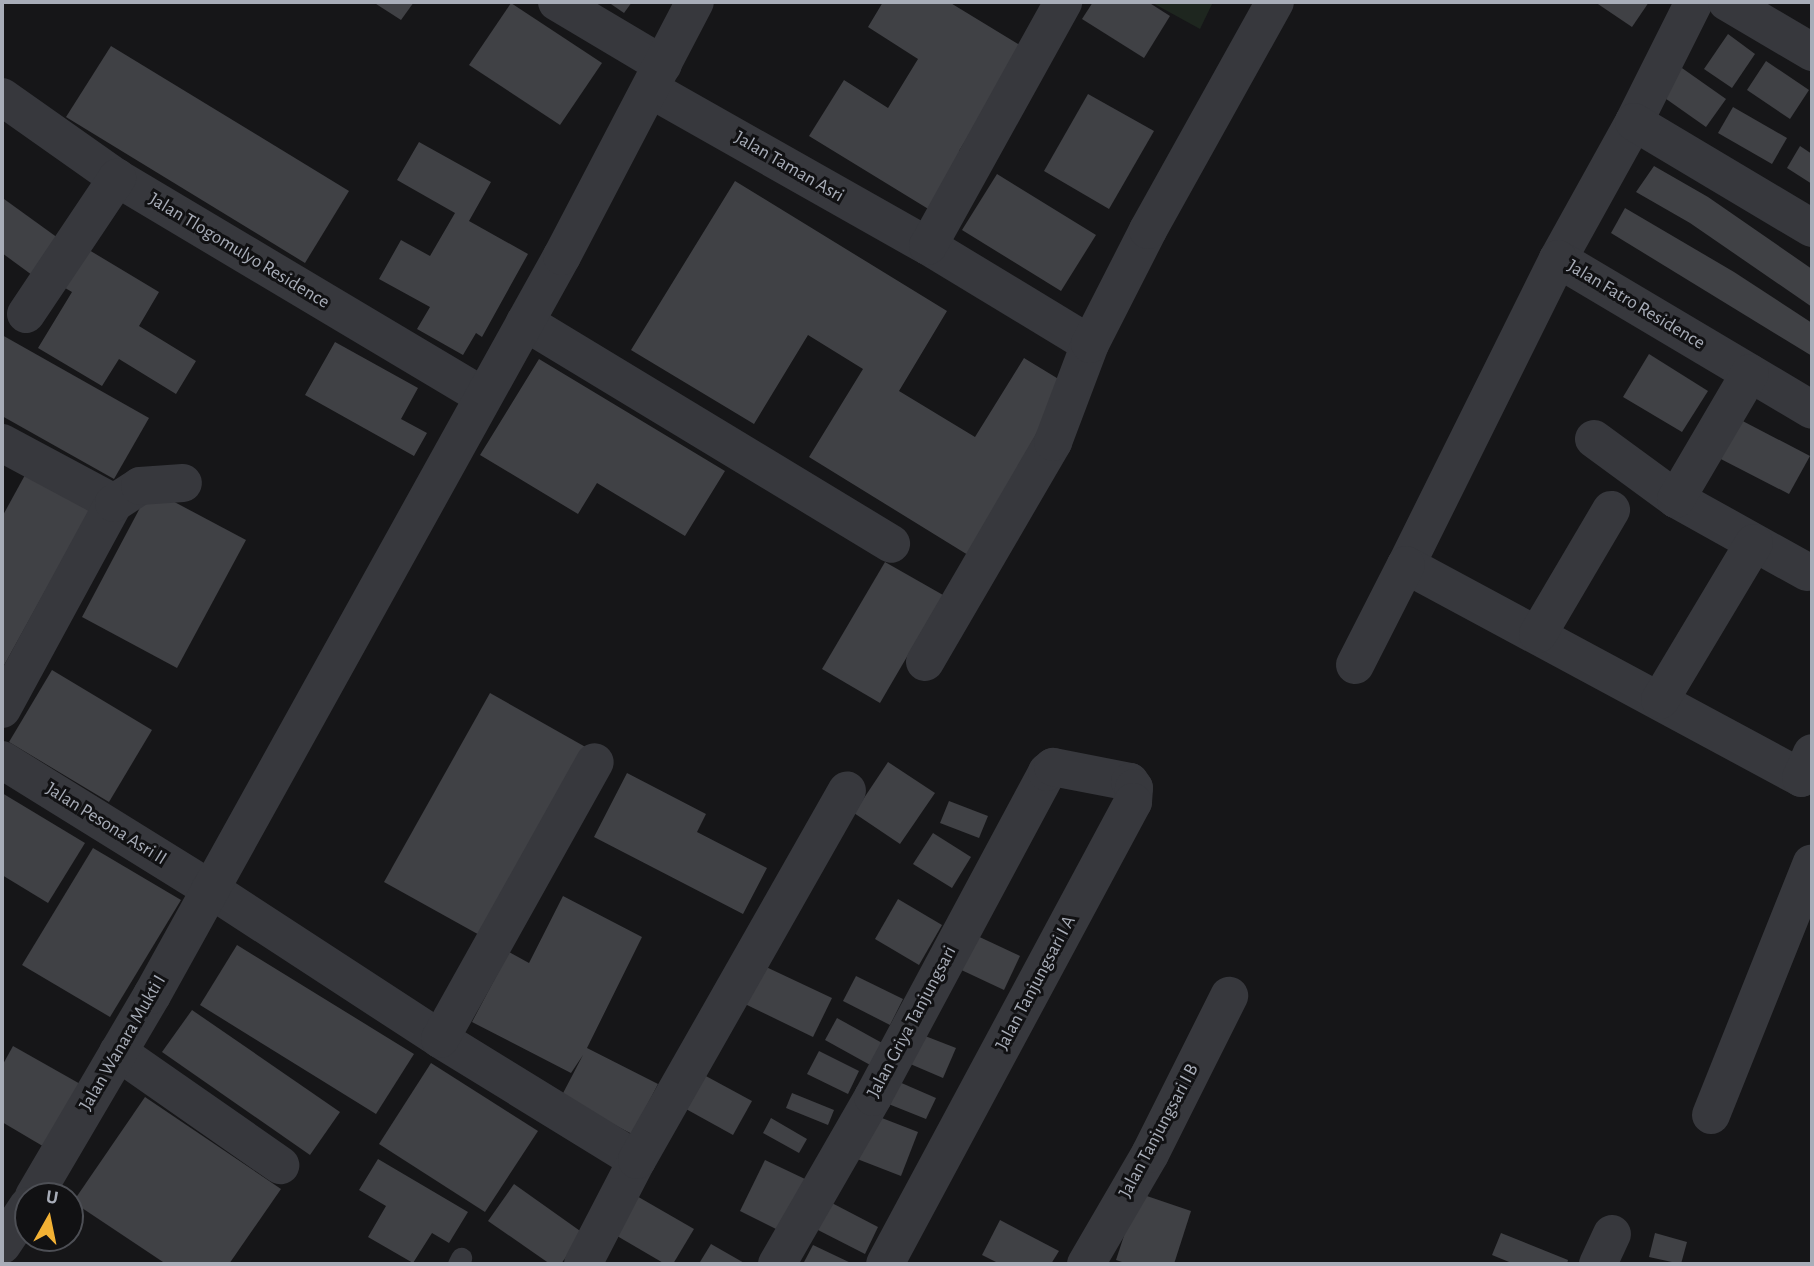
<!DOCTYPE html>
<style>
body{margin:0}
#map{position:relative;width:1814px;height:1266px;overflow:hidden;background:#161618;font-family:"Alegreya Sans",sans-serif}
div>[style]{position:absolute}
.green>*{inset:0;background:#1e261f}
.building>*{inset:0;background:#404145}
.service>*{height:21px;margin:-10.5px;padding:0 10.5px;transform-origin:10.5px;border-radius:10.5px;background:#37383d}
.minor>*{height:38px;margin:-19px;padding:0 19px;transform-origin:19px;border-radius:19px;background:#37383d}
span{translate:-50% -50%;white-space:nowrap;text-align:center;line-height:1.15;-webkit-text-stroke:6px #111113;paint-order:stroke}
.street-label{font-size:19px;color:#a8adb8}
.frame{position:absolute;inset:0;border:4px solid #a8adb8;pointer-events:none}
.north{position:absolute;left:14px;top:1182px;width:70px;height:70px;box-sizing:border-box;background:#111113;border:2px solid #4d4f55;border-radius:50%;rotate:9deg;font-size:19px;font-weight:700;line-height:28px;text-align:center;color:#a8adb8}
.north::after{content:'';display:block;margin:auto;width:24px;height:32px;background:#f2b134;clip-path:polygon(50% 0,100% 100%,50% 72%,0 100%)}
</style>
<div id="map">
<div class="green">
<div style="clip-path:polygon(1151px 2px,1213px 2px,1200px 29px)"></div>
</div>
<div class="building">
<div style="clip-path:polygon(373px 2px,414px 2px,401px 20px)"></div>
<div style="clip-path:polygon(608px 2px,632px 2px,624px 13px)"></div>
<div style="clip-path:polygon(883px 2px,949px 2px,1023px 47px,959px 151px,965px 154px,930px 210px,809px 136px,844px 80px,888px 108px,918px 59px,868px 27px)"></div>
<div style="clip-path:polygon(1093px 2px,1148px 2px,1170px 16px,1144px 58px,1082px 19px)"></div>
<div style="clip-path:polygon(1595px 2px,1649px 2px,1632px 27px)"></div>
<div style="clip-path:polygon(511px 3px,602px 63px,560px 125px,469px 65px)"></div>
<div style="clip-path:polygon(1728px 34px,1755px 54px,1732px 88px,1704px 69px)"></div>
<div style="clip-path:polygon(111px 46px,349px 191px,305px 263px,66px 117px)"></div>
<div style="clip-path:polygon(1672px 61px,1726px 99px,1706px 127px,1652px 89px)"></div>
<div style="clip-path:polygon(1766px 61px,1809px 90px,1790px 119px,1747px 90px)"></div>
<div style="clip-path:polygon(1088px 94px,1154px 131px,1109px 209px,1044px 171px)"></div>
<div style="clip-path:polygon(1733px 107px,1787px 138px,1772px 164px,1718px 133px)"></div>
<div style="clip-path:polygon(419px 142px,491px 182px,469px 221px,528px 254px,482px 337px,476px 333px,463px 355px,417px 329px,430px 307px,379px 279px,401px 240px,430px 256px,455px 213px,397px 180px)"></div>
<div style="clip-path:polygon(1800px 146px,1812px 154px,1812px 184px,1787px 168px)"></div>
<div style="clip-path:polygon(1654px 166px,1708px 197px,1812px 269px,1812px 307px,1690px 223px,1636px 192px)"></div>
<div style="clip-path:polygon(997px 174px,1096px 235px,1061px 291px,962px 230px)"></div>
<div style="clip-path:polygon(735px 181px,947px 311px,899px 391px,975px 437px,1024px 358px,1065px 383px,968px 555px,809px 457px,863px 369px,808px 335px,754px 424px,631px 350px)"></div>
<div style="clip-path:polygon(4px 199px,58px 238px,32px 275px,2px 253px)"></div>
<div style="clip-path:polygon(1625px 208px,1734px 272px,1812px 323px,1812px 356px,1611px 233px)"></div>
<div style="clip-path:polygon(84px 247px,159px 292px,139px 326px,196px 361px,176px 394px,119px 359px,102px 386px,38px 348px,72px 292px,60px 285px)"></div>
<div style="clip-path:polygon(2px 335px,149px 418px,114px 479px,2px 416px)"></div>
<div style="clip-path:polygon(335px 342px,418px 388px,401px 419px,427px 433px,414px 456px,305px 395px)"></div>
<div style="clip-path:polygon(1649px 354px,1708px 391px,1682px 432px,1623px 397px)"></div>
<div style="clip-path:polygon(539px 359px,725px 471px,685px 536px,597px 483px,578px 514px,480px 455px)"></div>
<div style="clip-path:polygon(1735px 417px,1810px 456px,1789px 494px,1715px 456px)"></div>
<div style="clip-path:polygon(25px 475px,90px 510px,2px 669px,2px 517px)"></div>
<div style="clip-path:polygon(150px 489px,246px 540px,177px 668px,82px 617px)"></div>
<div style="clip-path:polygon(885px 562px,943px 595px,880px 703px,822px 669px)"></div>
<div style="clip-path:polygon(52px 670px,152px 730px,109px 802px,9px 742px)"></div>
<div style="clip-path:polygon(490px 693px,589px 749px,483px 937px,384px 882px)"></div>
<div style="clip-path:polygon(888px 762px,935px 793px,900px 844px,854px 813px)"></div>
<div style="clip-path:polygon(627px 773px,706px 814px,697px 832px,767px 868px,743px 914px,594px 837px)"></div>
<div style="clip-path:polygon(2px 793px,85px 843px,48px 903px,2px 875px)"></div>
<div style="clip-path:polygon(949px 801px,988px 816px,979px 838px,940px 823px)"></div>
<div style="clip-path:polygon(933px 833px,971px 857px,952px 888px,913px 864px)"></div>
<div style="clip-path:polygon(93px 848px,181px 900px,110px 1017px,22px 965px)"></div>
<div style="clip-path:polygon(563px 896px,642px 937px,587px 1048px,658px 1084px,632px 1134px,561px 1097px,583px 1055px,571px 1073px,472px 1022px,509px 952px,529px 963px)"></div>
<div style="clip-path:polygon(898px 899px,942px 925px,919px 965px,875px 939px)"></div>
<div style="clip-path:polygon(971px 933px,1020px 956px,1004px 990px,955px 967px)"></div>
<div style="clip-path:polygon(237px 945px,414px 1054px,376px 1114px,200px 1005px)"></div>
<div style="clip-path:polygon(764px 966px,832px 998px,813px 1037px,745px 1004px)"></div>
<div style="clip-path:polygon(856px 976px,903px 999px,890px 1025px,843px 1001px)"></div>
<div style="clip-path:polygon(192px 1010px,340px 1112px,310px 1155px,162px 1052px)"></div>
<div style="clip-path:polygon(837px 1018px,893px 1049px,881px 1071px,825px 1040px)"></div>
<div style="clip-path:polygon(920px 1034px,956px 1048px,943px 1078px,908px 1063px)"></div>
<div style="clip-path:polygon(13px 1046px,82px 1085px,46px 1148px,2px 1122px,2px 1066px)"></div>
<div style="clip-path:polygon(819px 1051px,859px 1071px,848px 1094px,807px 1074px)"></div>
<div style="clip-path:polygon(431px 1063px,538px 1131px,485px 1212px,379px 1144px)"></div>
<div style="clip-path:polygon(704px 1075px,752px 1101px,733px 1135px,686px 1109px)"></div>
<div style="clip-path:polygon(890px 1078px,936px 1098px,926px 1119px,881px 1101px)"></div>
<div style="clip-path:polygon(792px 1093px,834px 1110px,828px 1125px,786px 1108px)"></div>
<div style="clip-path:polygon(145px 1097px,281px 1189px,229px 1264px,166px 1264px,73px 1202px)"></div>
<div style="clip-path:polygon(869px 1113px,918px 1132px,901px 1176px,852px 1157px)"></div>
<div style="clip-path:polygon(771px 1118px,807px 1139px,799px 1153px,763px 1133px)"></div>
<div style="clip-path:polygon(378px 1159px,468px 1212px,449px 1243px,432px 1233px,413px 1263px,368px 1237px,386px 1206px,359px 1190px)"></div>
<div style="clip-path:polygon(765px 1160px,805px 1179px,780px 1231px,740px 1211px)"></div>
<div style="clip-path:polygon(514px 1184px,583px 1233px,561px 1264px,550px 1264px,488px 1221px)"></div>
<div style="clip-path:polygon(1138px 1193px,1191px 1211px,1174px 1264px,1128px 1264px,1116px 1260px)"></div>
<div style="clip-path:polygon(635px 1195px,694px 1229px,673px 1264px,665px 1264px,612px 1233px)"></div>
<div style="clip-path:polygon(830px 1202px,878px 1227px,865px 1254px,816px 1229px)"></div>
<div style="clip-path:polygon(1000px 1220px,1059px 1251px,1051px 1264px,1000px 1264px,982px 1255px)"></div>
<div style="clip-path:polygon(1501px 1233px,1568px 1260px,1567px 1264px,1514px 1264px,1492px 1255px)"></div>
<div style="clip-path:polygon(1655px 1233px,1687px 1242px,1681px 1264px,1649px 1257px)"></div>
<div style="clip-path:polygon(711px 1244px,746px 1264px,700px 1262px)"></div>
<div style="clip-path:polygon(813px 1245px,853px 1264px,803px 1264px)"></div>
</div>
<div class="service">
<div style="left:458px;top:1264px;width:7px;rotate:-63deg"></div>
</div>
<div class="minor">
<div style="left:557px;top:2px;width:123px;rotate:30.7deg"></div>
<div style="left:1694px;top:2px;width:134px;rotate:116.6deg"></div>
<div style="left:1634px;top:122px;width:157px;rotate:119deg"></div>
<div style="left:1558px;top:259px;width:295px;rotate:30.7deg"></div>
<div style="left:1727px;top:2px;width:99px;rotate:30.5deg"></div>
<div style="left:650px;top:89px;width:319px;rotate:29.5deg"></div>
<div style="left:928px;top:246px;width:189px;rotate:31.2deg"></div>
<div style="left:2px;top:97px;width:141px;rotate:35.2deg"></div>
<div style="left:117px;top:178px;width:426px;rotate:30.8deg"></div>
<div style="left:1634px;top:122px;width:207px;rotate:30.8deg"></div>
<div style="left:928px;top:246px;width:279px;rotate:-61deg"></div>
<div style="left:1558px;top:259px;width:342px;rotate:116.4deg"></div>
<div style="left:1406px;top:565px;width:449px;rotate:28.3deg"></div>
<div style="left:1801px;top:778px;width:27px;rotate:-66deg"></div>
<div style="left:26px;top:314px;width:164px;rotate:-56.2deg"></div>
<div style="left:525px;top:322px;width:428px;rotate:31.2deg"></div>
<div style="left:1594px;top:439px;width:102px;rotate:36.2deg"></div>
<div style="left:1676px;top:499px;width:150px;rotate:29.1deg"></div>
<div style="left:2px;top:443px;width:127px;rotate:28.2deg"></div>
<div style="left:1676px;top:499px;width:146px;rotate:-59.6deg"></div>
<div style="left:1538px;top:634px;width:144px;rotate:-59.5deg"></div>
<div style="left:925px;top:662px;width:255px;rotate:-59.8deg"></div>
<div style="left:1053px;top:442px;width:105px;rotate:-69.3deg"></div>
<div style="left:1090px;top:344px;width:128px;rotate:-63deg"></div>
<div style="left:1148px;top:230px;width:261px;rotate:-60.9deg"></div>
<div style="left:1355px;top:665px;width:112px;rotate:-63deg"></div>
<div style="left:1660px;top:700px;width:183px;rotate:-59.1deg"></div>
<div style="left:2px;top:709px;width:234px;rotate:-61.5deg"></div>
<div style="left:114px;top:503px;width:31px;rotate:-33deg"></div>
<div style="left:140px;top:486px;width:43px;rotate:-4deg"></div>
<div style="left:2px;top:760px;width:245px;rotate:31.8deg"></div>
<div style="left:210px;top:889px;width:275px;rotate:33.1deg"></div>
<div style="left:440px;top:1039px;width:231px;rotate:31.6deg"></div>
<div style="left:440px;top:1039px;width:317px;rotate:-60.8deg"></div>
<div style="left:118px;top:1052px;width:198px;rotate:34.9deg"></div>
<div style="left:1711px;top:1115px;width:271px;rotate:-68.2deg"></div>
<div style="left:34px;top:1196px;width:233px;rotate:-59.6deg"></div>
<div style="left:152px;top:995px;width:845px;rotate:-60.98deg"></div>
<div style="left:562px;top:256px;width:287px;rotate:-62.4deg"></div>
<div style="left:2px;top:1245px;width:47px;rotate:-56.3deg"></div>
<div style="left:583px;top:1264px;width:117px;rotate:-62.6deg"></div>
<div style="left:637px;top:1160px;width:425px;rotate:-60.4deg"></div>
<div style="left:777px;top:1264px;width:193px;rotate:-60.1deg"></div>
<div style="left:873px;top:1097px;width:369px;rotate:-61.8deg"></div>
<div style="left:1047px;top:772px;width:8px;rotate:-40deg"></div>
<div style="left:1053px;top:767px;width:78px;rotate:11deg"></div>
<div style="left:1130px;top:782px;width:7px;rotate:56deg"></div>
<div style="left:1134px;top:788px;width:14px;rotate:94deg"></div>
<div style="left:1133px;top:802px;width:524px;rotate:118.23deg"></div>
<div style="left:1086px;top:1264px;width:127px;rotate:-59.8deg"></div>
<div style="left:1150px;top:1154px;width:177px;rotate:-63.4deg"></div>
<div style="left:1598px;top:1264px;width:33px;rotate:-65deg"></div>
</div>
<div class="street-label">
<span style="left:789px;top:167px;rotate:30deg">Jalan Taman Asri</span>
<span style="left:239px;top:251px;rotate:31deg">Jalan Tlogomulyo Residence</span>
<span style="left:1636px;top:305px;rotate:31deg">Jalan Fatro Residence</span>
<span style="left:106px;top:824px;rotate:32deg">Jalan Pesona Asri II</span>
<span style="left:1036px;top:983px;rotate:-62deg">Jalan Tanjungsari I A</span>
<span style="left:912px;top:1022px;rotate:-62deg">Jalan Griya Tanjungsari</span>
<span style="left:123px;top:1043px;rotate:-60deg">Jalan Wanara Mukti I</span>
<span style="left:1159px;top:1131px;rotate:-62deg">Jalan Tanjungsari I B</span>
</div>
<div class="frame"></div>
<div class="north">U</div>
</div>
